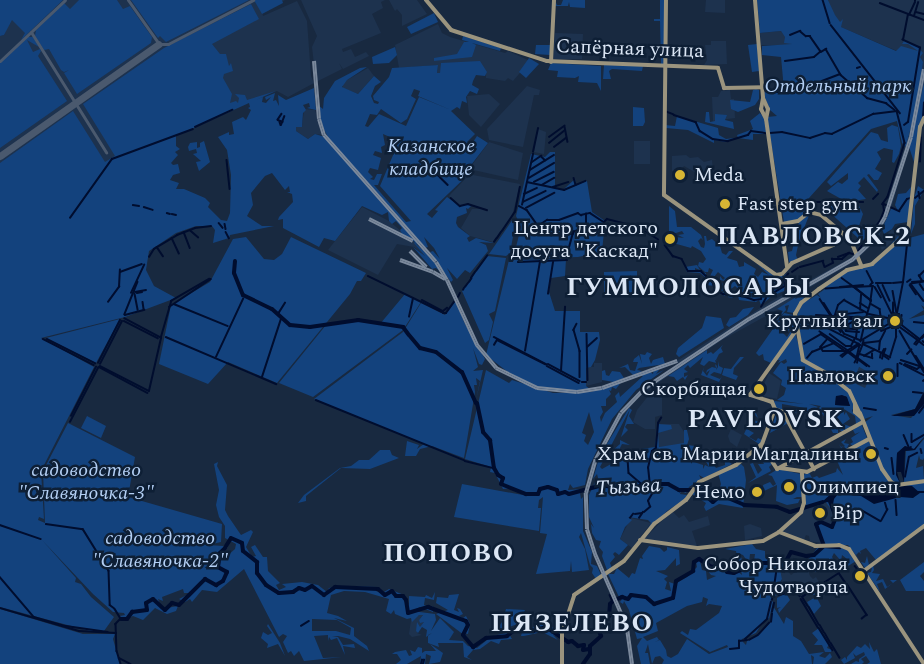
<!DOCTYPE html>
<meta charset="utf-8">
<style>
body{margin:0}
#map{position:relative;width:924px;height:664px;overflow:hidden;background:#182940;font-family:Spectral,serif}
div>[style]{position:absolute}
.built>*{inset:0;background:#1d324e}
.green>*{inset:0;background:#13427d}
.water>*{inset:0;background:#000d2e}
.stream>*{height:1.5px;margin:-0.75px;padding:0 0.75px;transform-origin:0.75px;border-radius:0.75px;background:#000d2e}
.river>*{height:4px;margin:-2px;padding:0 2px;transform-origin:2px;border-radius:2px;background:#000d2e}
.taxiway>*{height:3px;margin:-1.5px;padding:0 1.5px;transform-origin:1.5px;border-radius:1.5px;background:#4a596e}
.runway>*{height:7px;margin:-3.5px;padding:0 3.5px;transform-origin:3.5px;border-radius:3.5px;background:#4a596e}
.secondary>*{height:4px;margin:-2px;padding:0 2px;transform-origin:2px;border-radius:2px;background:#9b947e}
.rail>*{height:4px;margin-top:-2px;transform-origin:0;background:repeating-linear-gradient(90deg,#0e1f35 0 4.5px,#7b899c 0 9px);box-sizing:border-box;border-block:2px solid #7b899c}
.dots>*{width:16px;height:16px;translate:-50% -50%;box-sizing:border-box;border:3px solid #0e1f35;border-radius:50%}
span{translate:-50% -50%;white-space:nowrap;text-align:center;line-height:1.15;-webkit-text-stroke:5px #0e1f35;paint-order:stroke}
.street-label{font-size:20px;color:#dbe6f5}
.park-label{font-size:20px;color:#b3cff4;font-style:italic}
.poi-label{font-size:20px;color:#dbe6f5}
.left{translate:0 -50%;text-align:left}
.right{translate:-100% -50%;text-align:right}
.water-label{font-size:21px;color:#d7e5f8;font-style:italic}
.district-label{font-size:26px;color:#dbe6f5;font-weight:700;letter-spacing:1.5px}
</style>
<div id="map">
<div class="built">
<div style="clip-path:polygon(19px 0,285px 0,262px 12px,263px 16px,297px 1px,307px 21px,311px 76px,314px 83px,288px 97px,277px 91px,217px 112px,0 234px,0 36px,4px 35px)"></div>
<div style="clip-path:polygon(301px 0,385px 0,381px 2px,383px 8px,372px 14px,381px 33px,342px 49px,343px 52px,351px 49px,355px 57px,366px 52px,369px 56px,343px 69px,339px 63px,342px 69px,316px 82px,312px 47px,317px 36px)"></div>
<div style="clip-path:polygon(389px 0,417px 0,427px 14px,402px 26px,402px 15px,397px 9px,395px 11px)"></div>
<div style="clip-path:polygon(706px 0,725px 0,725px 13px,705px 12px)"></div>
<div style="clip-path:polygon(828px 0,924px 0,924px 83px,921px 104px,891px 209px,879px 236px,857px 260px,797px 295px,788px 304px,722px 340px,640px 395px,621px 418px,607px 442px,593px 473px,588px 499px,585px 499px,591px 465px,618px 416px,638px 392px,681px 362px,618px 382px,680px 359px,770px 302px,856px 255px,880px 224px,912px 126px,923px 62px,836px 25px)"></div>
<div style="clip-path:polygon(438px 24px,442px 33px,450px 37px,505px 53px,508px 51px,530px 61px,513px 81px,508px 78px,505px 81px,486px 78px,486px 73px,437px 73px,438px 65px,399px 68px,395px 45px)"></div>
<div style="clip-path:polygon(781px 31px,793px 45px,761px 45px,760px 33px)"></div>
<div style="clip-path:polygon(555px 33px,583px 34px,582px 59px,553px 59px)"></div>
<div style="clip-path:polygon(711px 41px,726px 41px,727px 64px,704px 65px,707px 60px,705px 45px,711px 45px)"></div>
<div style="clip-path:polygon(368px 68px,374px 76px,358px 94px,343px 88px,343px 83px,347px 80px)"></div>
<div style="clip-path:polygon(527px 86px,540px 90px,539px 95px,534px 95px,523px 147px,489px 140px,487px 129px)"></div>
<div style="clip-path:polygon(730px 90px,731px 99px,734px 99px,735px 118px,713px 121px,712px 97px,718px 97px,721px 91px)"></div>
<div style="clip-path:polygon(489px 94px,500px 104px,481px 127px,469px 115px,467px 96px)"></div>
<div style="clip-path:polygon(304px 109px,315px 110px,323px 135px,315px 134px,308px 139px,296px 131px,296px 127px,302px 127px)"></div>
<div style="clip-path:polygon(538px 129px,546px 132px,544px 154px,534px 152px)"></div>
<div style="clip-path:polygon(634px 141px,650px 141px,650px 164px,634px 164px)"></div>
<div style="clip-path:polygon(489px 142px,523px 153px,518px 180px,469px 169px)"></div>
<div style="clip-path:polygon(686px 155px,690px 158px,698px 157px,704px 162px,712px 160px,714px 183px,684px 166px,681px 170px,672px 171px,672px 156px)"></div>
<div style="clip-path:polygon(473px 175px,520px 184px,512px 216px,493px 242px,470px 236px,461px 228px,472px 209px,486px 209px,468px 204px,460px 206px,449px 196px,466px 178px)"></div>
<div style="clip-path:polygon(362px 207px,389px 221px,414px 242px,425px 256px,414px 247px,397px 244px,378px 275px,328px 250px)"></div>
<div style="clip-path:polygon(892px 229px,898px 237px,882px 250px,879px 243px)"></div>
<div style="clip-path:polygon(594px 363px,602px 363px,602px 382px,586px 386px,586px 367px,594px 367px)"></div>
<div style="clip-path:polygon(856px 366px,874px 373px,869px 390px,850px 383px)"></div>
<div style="clip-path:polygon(769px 373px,781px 381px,777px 399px,759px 395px)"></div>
<div style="clip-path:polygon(653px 390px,662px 396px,662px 415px,655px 417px,655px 429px,645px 429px,633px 422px,637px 410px)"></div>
<div style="clip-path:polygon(658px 424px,679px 424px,686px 435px,687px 445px,658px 447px)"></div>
<div style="clip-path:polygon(731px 429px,742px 435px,737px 447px,730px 442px,728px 436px)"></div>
<div style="clip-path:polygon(821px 503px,828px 503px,835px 515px,832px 526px,820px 521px,816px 529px,823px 543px,806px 541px,810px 541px,809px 536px,806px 535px,804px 540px,782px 532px,787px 525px,801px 516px,804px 509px)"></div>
<div style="clip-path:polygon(672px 511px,679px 518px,684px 515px,689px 522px,708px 516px,710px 525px,692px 531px,697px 546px,644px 539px)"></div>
<div style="clip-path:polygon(631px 518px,651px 523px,632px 548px,620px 539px)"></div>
<div style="clip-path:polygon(750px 524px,761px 528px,762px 536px,745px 540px,744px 526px)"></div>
<div style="clip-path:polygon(806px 564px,810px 576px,813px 579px,816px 577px,819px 582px,802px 594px,797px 589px,778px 593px,782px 579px,780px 569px,785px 568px,791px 575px)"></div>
<div style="clip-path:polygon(419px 615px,423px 615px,419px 620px,424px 622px,417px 633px,422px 635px,412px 637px,409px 634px,411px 620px)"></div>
</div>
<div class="green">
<div style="clip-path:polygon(0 0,63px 0,21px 40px,25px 33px,12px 20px,4px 35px,0 36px)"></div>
<div style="clip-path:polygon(79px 0,117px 0,123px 9px,130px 6px,152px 37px,151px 43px,77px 94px,64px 73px,69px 70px,64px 72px,61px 70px,49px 49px,44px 50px,35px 36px,36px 30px,64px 3px,70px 9px)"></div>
<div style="clip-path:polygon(131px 0,249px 0,166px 42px,160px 36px,158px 38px)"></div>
<div style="clip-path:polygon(254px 0,282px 0,283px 3px,262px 14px)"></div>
<div style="clip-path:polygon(555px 0,557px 5px,561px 5px,563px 0,585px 0,585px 8px,570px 7px,569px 2px,568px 6px,555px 6px)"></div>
<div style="clip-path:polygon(660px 0,665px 0,664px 64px,661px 64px,660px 21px,654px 21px,654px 19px,660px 19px)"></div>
<div style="clip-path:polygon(757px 0,828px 0,835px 15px,840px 22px,843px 19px,841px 27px,896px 51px,901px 46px,918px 51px,908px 44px,902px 44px,904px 41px,918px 47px,923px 53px,920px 57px,923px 62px,918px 99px,906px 147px,902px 143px,897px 121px,871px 129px,809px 198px,804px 205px,809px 211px,798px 220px,784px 222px,767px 117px,777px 116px,770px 110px,765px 98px,764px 90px,784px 90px,781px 57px,762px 55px,762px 46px,792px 44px,784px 43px,785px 37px,781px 31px,760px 33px)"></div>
<div style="clip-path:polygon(evenodd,251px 4px,259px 19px,212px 44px,220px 54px,226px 54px,229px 66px,231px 63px,233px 71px,224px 74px,223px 78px,232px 94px,230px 103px,236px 101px,238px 103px,239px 98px,235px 94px,245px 95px,247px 100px,276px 91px,256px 100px,263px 97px,262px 102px,266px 103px,271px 97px,266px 100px,265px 97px,275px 93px,273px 101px,276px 100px,279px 106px,278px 95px,286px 100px,314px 88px,316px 110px,307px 108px,310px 107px,309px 103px,303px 105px,306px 110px,303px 113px,302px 127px,296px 127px,296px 131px,308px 139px,315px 134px,325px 137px,421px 246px,415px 243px,429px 255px,442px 273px,436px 268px,432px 269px,413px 247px,425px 256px,414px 243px,415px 242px,402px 234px,400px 230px,402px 228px,396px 221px,392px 224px,389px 221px,388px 212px,382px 215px,362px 206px,335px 241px,324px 238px,319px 247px,283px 228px,283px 219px,278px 220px,279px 217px,293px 202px,292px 194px,287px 192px,290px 192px,289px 186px,285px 190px,272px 173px,265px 176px,251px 193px,253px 205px,247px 216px,262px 226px,274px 226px,230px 235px,229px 238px,213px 243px,215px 230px,212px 226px,196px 226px,176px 233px,149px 251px,146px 270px,154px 286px,176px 298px,125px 317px,41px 338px,94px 367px,41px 471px,44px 519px,39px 517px,38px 520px,45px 523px,43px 471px,68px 423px,135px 457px,128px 497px,222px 524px,221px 542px,208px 545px,223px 546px,225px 550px,223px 553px,226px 557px,235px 549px,236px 544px,225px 538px,225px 526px,219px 517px,216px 505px,219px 490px,214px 464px,218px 462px,217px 466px,227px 485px,225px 510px,228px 516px,241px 535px,251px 530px,253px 532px,246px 547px,252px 557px,256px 556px,251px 547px,255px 545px,263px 557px,267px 557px,268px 571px,280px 583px,276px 585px,279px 590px,286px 587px,282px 584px,302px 582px,318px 585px,327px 592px,329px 588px,343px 586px,377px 587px,376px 591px,385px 595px,390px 594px,384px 592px,389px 589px,404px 595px,409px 606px,409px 596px,425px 597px,426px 595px,432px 598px,435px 592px,434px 600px,425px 598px,424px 605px,431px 608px,433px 606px,433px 612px,425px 609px,420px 611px,420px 607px,412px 611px,435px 614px,436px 620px,431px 631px,440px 618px,454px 632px,449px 640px,463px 641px,468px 646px,477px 648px,487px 640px,485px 638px,506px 633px,511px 629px,512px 633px,509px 634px,512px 639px,501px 640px,499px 644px,491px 641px,480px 649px,473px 650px,467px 657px,472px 660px,464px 657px,463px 643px,438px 643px,439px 647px,428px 643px,428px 635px,432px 633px,426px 637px,427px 630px,422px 627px,418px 633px,416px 631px,417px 622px,420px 627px,424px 622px,420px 623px,419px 620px,423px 615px,419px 615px,412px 622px,411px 618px,407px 619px,395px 614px,394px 610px,391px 614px,386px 611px,389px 599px,365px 592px,344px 591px,331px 595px,327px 613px,338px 616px,347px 621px,334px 618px,354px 628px,354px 636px,367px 646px,369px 651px,350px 639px,338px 636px,332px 637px,338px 637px,343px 645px,354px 644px,355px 648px,343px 646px,345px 655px,337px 638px,331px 640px,329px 637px,328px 641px,328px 635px,314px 636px,323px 658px,342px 657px,304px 661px,299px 651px,294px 656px,291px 651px,288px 653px,283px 642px,287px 636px,283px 634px,279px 637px,244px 569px,217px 592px,202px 590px,192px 602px,190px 599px,185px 602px,179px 599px,187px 595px,185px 599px,191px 593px,184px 593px,183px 589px,162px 597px,163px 601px,158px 599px,161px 609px,178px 606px,176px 611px,167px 614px,155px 608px,143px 620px,133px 616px,122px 620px,120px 616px,125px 615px,124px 613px,113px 612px,93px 594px,42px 540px,76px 578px,75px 582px,81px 584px,91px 597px,114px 617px,104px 631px,90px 631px,0 607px,0 163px,73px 111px,105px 162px,115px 156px,83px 104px,164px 48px,251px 4px,249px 103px,250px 107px,248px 108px,251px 110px,246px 120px,243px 117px,232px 122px,234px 134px,229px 135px,229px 132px,218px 137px,227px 150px,231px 175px,230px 213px,227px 221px,221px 220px,208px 207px,210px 203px,205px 198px,184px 189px,176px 189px,179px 183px,170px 180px,173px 175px,180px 173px,178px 164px,173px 165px,171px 163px,178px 155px,175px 152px,180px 149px,176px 146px,176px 136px,249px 103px,251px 4px,312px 619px,337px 620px,351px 628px,350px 635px,336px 631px,312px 631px,312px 619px)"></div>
<div style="clip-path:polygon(434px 13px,438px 22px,411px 34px,407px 27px)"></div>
<div style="clip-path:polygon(463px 36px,501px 48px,500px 51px,472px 43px,476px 45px,472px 57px,434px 61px,434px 58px,457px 54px,464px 42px,469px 42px,462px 40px)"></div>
<div style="clip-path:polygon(28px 37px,33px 37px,39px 47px,27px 40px,33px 52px,40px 49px,41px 51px,38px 56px,67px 101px,0 148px,0 63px)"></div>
<div style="clip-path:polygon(757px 44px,759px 71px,752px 72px,748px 45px)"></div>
<div style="clip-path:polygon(536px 45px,550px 45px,550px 55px,535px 54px)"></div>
<div style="clip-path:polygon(395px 47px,397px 55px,389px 63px,373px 64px,372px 57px)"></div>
<div style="clip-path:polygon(529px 58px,539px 64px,526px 78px,519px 72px)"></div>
<div style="clip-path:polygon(evenodd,480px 61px,487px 72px,485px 76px,476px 75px,473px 81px,472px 85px,479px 89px,477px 94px,470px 91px,466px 97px,467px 103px,462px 101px,460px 109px,457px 107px,451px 111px,475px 134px,467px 142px,471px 145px,477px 136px,488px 143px,468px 169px,471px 172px,427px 214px,432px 218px,438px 211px,435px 210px,447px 197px,460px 206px,468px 204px,471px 206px,468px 209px,466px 208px,467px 213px,457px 217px,456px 223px,458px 227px,470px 236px,467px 238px,469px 242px,476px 238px,494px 243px,479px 242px,486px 245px,488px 251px,470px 273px,465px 270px,457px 279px,447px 268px,453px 280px,451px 282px,430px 252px,433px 251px,440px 259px,434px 248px,424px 237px,428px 247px,425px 248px,329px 139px,320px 122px,318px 105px,323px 109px,324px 98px,335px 81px,360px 68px,367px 67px,347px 80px,342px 87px,358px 94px,374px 76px,381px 82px,375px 86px,371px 96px,374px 103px,378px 104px,379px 102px,374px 100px,373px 96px,389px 77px,392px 68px,438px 65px,437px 73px,440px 73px,441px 63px,480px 61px,414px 89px,420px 91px,418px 96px,451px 110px,419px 97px,406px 126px,379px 114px,368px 127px,365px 126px,370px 114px,377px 115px,381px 109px,401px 123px,407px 119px,416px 99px,411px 96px,414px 89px,480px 61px,383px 134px,399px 141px,380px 186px,411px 221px,406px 222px,374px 185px,378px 185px,382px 174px,377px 174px,374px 180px,370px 179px,373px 177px,368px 172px,370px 168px,378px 170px,381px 158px,373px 155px,375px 151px,382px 153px,381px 147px,385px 145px,383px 134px)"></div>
<div style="clip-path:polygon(551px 63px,601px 66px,601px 91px,597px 83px,578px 82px,579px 76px,575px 78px,557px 77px,558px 71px,548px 70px)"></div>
<div style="clip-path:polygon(604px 65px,643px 66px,642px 71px,612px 69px,609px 71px,611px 79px,603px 79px)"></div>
<div style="clip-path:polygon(924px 83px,924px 114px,914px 162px,909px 147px)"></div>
<div style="clip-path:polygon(756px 89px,759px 90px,759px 99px,755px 105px,738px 112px,731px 109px,730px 100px,750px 102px,753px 90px)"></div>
<div style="clip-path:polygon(633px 107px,644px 108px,645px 122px,643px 126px,633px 126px)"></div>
<div style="clip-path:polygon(706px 112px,709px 112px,710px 122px,715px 121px,715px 114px,727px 115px,725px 120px,733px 122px,734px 129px,705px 122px)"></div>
<div style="clip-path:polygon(760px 113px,764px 118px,767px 134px,753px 134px,753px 140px,738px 138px,737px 135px,753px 129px,750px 121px)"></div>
<div style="clip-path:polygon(677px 116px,718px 128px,719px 135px,726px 139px,735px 138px,726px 142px,714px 140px,714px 143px,688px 130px,666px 128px,665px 125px,675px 126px)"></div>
<div style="clip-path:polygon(892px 125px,898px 127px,901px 146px,899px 154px,894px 163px,892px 162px,893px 150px,884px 148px,877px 152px,881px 159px,875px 169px,882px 173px,878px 180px,874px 180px,869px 174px,867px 175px,878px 190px,877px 192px,864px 177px,858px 183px,861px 186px,858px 190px,866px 199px,853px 201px,858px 204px,863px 214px,858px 229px,860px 231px,866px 224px,867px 228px,872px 224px,866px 237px,857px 246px,857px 237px,828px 211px,833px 204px,843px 200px,827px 191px,838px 182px,842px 184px,848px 179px,848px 173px,831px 186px,827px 182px,871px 132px,878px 134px,881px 140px,888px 142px,887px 128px)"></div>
<div style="clip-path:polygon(204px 141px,210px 162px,199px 171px,196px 162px,201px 161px,193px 154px,197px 153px,196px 149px,189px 151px,188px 147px,190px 143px,197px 142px,197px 148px,200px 147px,200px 143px)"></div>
<div style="clip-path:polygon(550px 152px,555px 152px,555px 189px,564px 189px,575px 179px,576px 185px,587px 181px,592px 212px,605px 221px,602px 252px,578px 257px,513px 259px,521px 227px,516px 216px,531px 154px,545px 157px)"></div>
<div style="clip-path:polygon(918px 186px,924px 190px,915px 206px,915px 224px,911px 234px,914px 198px)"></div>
<div style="clip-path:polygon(911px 187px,908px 222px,895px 224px,892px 229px,894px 231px,899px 237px,899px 238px,886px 250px,898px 236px,892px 229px,884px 234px,882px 229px,891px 209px,897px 209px,895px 205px,898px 194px,906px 193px)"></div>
<div style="clip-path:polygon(669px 206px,675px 211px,677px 227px,691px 227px,701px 235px,703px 240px,701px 238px,698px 241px,701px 247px,704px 248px,705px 244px,704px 236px,706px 236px,707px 241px,712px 239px,720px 246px,722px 253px,726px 255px,729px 251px,733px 251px,727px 258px,737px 261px,739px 267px,744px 266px,744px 262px,756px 269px,754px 274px,758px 277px,762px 272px,769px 275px,757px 264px,776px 277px,788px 274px,784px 291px,772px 296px,761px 305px,759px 300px,756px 302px,739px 300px,738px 295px,742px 292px,735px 286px,731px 289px,735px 295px,732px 298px,728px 297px,729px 293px,724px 296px,723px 291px,718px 290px,718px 286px,703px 285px,706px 278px,700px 273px,687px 272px,685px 267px,697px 265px,700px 270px,695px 268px,695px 271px,706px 273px,705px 284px,714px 279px,722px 284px,728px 279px,725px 281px,720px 280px,720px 276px,723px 280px,725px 278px,718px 272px,714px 277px,710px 276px,713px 270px,709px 268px,708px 272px,705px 272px,698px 266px,699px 262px,703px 263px,706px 259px,701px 251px,692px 246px,691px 248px,666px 241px,666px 236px,684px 238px,678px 235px,684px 234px,682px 231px,673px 234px,669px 231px)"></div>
<div style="clip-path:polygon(810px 213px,799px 241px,796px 255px,798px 261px,789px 262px,788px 252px,792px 251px,799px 222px)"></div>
<div style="clip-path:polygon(513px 219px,516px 220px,510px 253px,506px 256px,489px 254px)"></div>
<div style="clip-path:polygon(evenodd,924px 234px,924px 307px,921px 305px,924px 310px,909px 319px,924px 315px,924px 391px,915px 409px,891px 415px,911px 418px,924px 404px,924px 437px,914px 449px,905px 446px,897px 453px,896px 473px,900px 483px,895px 484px,885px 472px,864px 423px,873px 416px,864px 419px,851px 393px,804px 359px,797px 315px,803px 303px,817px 295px,821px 298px,818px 294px,825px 289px,824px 286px,846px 272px,872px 264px,902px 240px,924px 234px,859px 367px,872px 374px,865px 388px,854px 383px,858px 380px,864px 379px,864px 376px,861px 377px,864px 375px,862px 372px,860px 372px,858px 379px,855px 377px,859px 367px)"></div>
<div style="clip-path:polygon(246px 237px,264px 259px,274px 260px,282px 254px,291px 237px,366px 273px,361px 281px,357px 281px,350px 294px,277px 383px,228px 362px,208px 384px,159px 364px,171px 305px,210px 282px,233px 239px)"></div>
<div style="clip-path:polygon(487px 256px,506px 258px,495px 311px,489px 314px,493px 322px,489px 340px,485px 343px,462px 291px)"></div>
<div style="clip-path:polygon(566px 259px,565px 276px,551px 278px,549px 292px,555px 311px,580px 311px,580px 332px,599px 332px,600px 340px,595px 360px,591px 367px,586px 368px,586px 386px,590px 389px,574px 392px,544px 389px,518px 380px,486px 355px,509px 260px)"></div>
<div style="clip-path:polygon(637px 271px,637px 294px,604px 293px,604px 272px)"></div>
<div style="clip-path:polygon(801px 293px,804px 298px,794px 313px,787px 312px,789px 305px,785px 306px,786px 310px,771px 327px,783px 311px,777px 309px,796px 297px,795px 299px,800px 297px)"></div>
<div style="clip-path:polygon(405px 294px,421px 302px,403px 330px,313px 397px,279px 383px,326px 325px,357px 321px,380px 324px)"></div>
<div style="clip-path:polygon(456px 300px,464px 322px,485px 359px,482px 365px,479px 364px,473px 348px,478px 367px,473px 371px,483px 370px,476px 400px,480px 381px,476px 378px,477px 385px,474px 385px,475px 392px,464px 458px,432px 446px,420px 449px,416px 456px,405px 456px,407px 441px,419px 445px,417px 449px,424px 444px,314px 399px,403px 332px,421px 303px,445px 315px)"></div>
<div style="clip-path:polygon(754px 307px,748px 315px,729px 327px,726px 325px,730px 318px,736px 317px,743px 309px)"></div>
<div style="clip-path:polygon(784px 313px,793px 315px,795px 329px,771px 363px,764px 360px,763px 354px,759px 356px,756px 353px,775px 326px,778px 327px,782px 322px,788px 324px,789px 330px,787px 334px,786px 328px,782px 332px,787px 337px,791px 331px,790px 322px,786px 319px,781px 320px,776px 325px)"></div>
<div style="clip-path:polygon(706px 316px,721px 318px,724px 328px,679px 357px,676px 354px,678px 348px,702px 328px)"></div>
<div style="clip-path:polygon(120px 319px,96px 363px,46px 338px)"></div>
<div style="clip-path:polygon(evenodd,795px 332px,803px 361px,827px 374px,849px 392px,855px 404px,852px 411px,860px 417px,861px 422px,853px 426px,856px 424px,855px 416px,844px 409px,844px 415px,846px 412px,850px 419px,843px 424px,852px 427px,843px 432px,838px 429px,838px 433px,833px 433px,827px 422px,832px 419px,826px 420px,819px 408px,821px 406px,809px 404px,818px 407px,806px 413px,799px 410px,793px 415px,788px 408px,804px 410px,805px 408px,782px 404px,782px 410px,775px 407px,774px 401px,804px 404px,777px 400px,784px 395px,786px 388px,781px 385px,782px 380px,773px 373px,781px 362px,784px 364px,787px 362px,786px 359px,778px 363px,780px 360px,775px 360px,795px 332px,836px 396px,846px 396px,850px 406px,835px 405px,836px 396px)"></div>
<div style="clip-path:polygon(723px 345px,721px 348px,723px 352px,719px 354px,716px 360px,718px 361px,719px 366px,723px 368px,721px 374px,714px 372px,710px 375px,720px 379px,722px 376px,719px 382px,701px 375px,704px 367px,703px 371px,707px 376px,710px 370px,706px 373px,707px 370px,712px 367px,716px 368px,715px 364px,717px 366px,716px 370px,718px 367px,718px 361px,715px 360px,716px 363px,709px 361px,704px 366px,700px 364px,703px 357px,690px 368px,688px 365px,684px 369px,688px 372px,684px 373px,684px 377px,688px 375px,685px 380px,683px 377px,677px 381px,674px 377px,668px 376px,707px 350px,707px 354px,711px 352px,713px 354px)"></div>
<div style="clip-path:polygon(647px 352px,652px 354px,649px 358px,651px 364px,653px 360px,663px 357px,665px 364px,639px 368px,637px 370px,642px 371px,633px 375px,625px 367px,619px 368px,628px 364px,630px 370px,635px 371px,638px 362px,633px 362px,634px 359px,639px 355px,642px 364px,640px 354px,645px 355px)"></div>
<div style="clip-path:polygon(740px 357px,744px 357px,734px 368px,733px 374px,738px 376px,736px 380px,722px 375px,724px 368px,731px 369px)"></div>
<div style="clip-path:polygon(evenodd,654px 369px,659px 370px,656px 374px,664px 370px,636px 390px,612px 419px,588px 469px,585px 485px,573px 488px,570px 484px,568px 490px,583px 489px,580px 493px,581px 499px,583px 497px,583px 531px,592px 552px,591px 564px,597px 566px,601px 575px,596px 579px,592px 573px,593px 568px,590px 565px,581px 533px,579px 537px,585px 549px,589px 570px,572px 572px,571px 561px,570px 571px,536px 574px,547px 534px,540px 533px,543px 497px,539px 500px,538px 508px,541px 508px,539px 531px,454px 517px,462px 484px,523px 495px,512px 488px,503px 489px,495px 473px,490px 472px,491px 467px,465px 459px,486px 370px,509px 383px,512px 380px,553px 393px,591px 392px,622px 381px,616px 389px,612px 387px,611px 391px,609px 390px,611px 394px,606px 399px,606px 406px,601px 406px,603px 412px,600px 417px,601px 422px,605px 413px,617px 402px,615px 396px,619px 392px,620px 397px,643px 376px,634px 376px,649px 371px,653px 374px,654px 369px,589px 412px,594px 432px,588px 445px,584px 441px,586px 435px,582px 433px,589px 412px)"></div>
<div style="clip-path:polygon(605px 370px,606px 375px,609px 376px,612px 371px,620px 372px,624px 378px,614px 382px,602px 380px,602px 371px)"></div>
<div style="clip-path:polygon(629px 408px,632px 410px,629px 416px,634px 424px,627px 424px,625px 427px,628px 430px,621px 437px,630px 409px,600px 467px,602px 469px,611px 464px,610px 461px,617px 460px,612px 458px,612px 451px,620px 444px,620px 440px,630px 445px,622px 444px,620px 448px,623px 461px,650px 451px,641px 449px,655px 447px,658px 424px,671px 425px,672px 429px,658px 433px,659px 447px,684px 443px,684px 430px,687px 430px,689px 439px,687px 445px,695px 446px,700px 451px,699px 456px,702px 459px,691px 461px,703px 465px,703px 469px,705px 465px,709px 467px,703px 456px,705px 457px,706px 454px,716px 468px,725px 465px,725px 459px,732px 464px,704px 478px,699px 475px,701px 479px,689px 487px,686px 493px,681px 491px,680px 494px,687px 495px,685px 499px,667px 511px,646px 532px,651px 523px,648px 520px,628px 517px,632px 520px,625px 527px,620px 539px,628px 545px,619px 555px,615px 552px,613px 554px,615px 557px,610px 563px,612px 568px,607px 570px,602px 556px,603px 552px,599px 547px,601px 541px,596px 540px,592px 533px,591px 524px,594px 528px,589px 517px,589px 495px,595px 482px,599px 481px,597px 474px,593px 479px,600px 455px)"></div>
<div style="clip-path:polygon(755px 411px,758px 418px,754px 414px,752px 420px,761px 422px,756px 429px,748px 426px,747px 429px,754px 433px,749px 437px,756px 441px,758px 438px,762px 440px,762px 444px,759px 444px,744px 434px)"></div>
<div style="clip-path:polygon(777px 411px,781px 412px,788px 423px,770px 433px)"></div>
<div style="clip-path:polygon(87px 416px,106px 426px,101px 438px,81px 428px)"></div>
<div style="clip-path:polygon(861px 423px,867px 438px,846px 450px,844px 446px,841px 448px,839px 444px,841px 447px,845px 446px,841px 442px,846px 439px,844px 443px,849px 444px,847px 448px,853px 446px,850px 444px,853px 442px,851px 438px,860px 432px,855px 434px,853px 430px)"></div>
<div style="clip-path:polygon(924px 439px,924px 458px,923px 460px,920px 459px,919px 455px,916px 468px,923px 466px,924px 480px,904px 482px,906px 451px,915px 450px)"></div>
<div style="clip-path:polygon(868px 440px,891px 484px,897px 486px,924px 482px,924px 525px,867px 568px,865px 568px,861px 562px,865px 563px,867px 556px,869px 565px,876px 560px,866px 548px,860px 551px,861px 554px,859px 552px,856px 555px,860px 561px,848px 545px,822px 545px,815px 523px,820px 521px,832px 526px,835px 515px,825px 501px,806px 508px,803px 475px,809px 472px,812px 478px,817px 476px,819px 478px,836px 472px,837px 468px,843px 475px,836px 458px,838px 457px,841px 461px,846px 459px,842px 454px)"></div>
<div style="clip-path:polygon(380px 450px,390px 450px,392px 455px,399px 458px,370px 469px,341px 468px,306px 496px,306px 501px,298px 503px,304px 495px,340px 468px,351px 466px,359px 460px,369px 460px)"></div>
<div style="clip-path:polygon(769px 459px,772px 464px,769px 467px,771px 471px,748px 483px,756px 477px,750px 464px,753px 463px,758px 474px,762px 470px,758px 464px,764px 464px,762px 460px)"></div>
<div style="clip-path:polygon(741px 464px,744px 467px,746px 480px,743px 508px,719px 504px,706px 511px,704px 507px,706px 503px,692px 494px,699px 484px,709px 497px,718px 493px,721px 484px,718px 473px)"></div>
<div style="clip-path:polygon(778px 469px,801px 474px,802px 497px,797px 497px,793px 499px,800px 499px,798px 503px,787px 505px,776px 501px,777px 485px,764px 491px,763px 485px,770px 482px,773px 486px,776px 484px,772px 476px,768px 475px)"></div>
<div style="clip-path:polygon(752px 544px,756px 549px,765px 551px,765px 558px,771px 559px,768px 562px,754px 561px,755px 554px,750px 554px,749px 563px,740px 569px,739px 566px,747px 561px,743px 555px,740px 554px,742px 560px,738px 562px,736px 551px,725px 549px)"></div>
<div style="clip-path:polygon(evenodd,649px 546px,660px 548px,664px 552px,667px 550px,667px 547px,679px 550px,680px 564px,676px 566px,676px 558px,665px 570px,656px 571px,668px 576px,664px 579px,667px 582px,665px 589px,671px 591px,669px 582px,675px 584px,687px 577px,697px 567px,696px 561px,700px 561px,702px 570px,706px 571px,707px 580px,716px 576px,711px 575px,707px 570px,718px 566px,727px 573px,737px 571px,742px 575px,741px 570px,756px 563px,787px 562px,788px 568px,780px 569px,782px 579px,776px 589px,778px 594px,770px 600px,773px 602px,769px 619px,762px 623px,756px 633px,742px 639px,743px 642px,746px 645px,747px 641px,758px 635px,771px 622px,773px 606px,784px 624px,786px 617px,793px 621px,793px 636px,801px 641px,809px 654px,824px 652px,819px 656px,825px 658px,830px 653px,832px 657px,825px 664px,813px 664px,814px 657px,811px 655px,812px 664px,662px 664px,664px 660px,660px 656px,655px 657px,652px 664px,648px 644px,645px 653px,648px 653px,650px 664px,641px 664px,637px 646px,642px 638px,637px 639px,629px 610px,624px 601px,623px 604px,620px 602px,623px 598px,625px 601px,627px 598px,623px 597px,619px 597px,608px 574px,614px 574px,617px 568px,629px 578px,632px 573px,635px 574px,640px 558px,643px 559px,642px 556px,649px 546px,703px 597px,708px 599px,706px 606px,709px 604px,722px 606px,719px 613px,696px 630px,690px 629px,688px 635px,682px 631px,680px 633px,710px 652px,727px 645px,728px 647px,709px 654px,687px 639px,678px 654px,671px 658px,667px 656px,666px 650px,660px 640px,655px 642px,659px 640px,657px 637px,647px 641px,643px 637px,658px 631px,656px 623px,687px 606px,702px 602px,703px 597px)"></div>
<div style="clip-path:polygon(841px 546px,847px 547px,856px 561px,845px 568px,842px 564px,847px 559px,842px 555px,841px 561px,834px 553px,832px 557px,839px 567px,828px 561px,820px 561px,816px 572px,806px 563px,818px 547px)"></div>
<div style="clip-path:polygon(924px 562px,924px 572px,920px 576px,924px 581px,924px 591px,906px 591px,900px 580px)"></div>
<div style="clip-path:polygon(873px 565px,874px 570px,872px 573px,880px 574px,876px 581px,883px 579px,887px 587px,893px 583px,890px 580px,897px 580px,885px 589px,882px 582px,877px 584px,880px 592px,867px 573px,871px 572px,872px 568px,868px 569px)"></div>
<div style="clip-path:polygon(818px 587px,816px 596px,821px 606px,814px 614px,807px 602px,816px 597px,810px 592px)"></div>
<div style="clip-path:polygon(786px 593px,790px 600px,779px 613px,778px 609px,781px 607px,777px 608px,777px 598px)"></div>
<div style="clip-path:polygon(459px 594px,454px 610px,459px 612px,457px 608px,460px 609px,463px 614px,459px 616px,463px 618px,466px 616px,470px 624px,468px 634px,464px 633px,468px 638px,436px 614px,448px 610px,436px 603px,437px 597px,448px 598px,449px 595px)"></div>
<div style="clip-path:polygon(0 609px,83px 634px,115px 634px,113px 639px,120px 664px,0 664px)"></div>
<div style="clip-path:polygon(506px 609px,525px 610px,520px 623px,494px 633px,502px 622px)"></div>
<div style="clip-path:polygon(268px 624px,280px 643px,285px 656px,278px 644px,267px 648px,268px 644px,261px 638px,263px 632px,268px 635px,272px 633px,267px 626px)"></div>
<div style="clip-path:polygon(539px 624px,561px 630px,559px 637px,553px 635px,558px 640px,542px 632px,524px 636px,521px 636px,522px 632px,514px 632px,514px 627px,520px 626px,526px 626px,522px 628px,526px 633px,539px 630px,542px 627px,534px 630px,533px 627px)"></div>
<div style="clip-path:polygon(819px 628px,829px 644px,827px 648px,832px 650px,831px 652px,825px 652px,822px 645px,814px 645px,818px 640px,812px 633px)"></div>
<div style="clip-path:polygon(869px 642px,874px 652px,877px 649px,881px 664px,867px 664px,870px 662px,866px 656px,861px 659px,864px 662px,862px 664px,851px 664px,856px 661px,859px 662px,859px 659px,865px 655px,864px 652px,856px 656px,853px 653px,855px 658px,844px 664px,841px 660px,845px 657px,847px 660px,847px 657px,857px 646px,861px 648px,865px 644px,870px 649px)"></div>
<div style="clip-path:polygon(430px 644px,443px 653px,440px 662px,429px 664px,431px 656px,426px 654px,425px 664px,420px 664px,421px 656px,407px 664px,396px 664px,401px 660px,397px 654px,392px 654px,395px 652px,406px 650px,409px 656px,412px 655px,410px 650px,415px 652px,418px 647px,422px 648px,422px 653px,425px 651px,436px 651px)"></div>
</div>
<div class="water">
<div style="clip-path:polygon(924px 392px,924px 404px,914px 416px,891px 416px,915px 409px)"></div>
<div style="clip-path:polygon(842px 395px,847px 397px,850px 406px,835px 405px,836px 396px)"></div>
<div style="clip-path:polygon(924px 437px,915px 450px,905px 451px,904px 482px,901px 472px,897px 472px,900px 483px,896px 475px,897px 453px,905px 446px,914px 449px)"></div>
<div style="clip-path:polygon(901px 485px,912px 486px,920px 493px,913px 498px,900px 497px,874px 504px,861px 496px,838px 494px,834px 499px,832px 511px,828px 502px,821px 503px,834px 491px,861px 491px,880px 495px)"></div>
</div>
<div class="stream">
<div style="left:823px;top:0;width:24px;rotate:73deg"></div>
<div style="left:915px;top:1px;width:1px;rotate:-90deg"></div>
<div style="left:880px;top:3px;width:47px;rotate:21.1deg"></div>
<div style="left:916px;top:12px;width:8px;rotate:14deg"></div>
<div style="left:909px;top:15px;width:14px;rotate:-65deg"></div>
<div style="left:914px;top:16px;width:14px;rotate:-73deg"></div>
<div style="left:831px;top:25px;width:112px;rotate:51.9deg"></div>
<div style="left:790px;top:35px;width:11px;rotate:-22deg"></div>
<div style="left:800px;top:31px;width:8px;rotate:40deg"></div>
<div style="left:806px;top:36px;width:4px"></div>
<div style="left:810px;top:36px;width:19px;rotate:55deg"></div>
<div style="left:821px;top:52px;width:6px;rotate:-31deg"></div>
<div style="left:826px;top:49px;width:30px;rotate:60deg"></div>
<div style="left:841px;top:75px;width:35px;rotate:41deg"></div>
<div style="left:867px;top:98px;width:20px;rotate:15deg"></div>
<div style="left:886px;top:103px;width:11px;rotate:38deg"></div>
<div style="left:785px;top:61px;width:29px;rotate:-8deg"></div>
<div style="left:814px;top:57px;width:8px;rotate:-40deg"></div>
<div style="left:857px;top:68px;width:3px;rotate:-18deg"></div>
<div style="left:822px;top:81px;width:19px;rotate:-21deg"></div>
<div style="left:871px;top:87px;width:7px;rotate:-8deg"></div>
<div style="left:764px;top:91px;width:30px;rotate:4deg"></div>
<div style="left:794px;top:93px;width:4px;rotate:-45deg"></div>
<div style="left:798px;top:91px;width:21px;rotate:-11deg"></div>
<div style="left:819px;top:87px;width:5px;rotate:-68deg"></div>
<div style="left:665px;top:111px;width:9px;rotate:21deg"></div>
<div style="left:282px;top:114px;width:7px;rotate:124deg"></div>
<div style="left:278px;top:120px;width:5px;rotate:22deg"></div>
<div style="left:674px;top:115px;width:23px;rotate:18deg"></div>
<div style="left:696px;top:122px;width:10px;rotate:66deg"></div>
<div style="left:700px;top:131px;width:15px;rotate:32deg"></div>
<div style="left:713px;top:139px;width:15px;rotate:8deg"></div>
<div style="left:728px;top:141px;width:21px;rotate:-17deg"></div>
<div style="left:748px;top:135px;width:5px;rotate:-53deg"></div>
<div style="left:751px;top:131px;width:15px;rotate:8deg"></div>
<div style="left:923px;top:117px;width:14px;rotate:-86deg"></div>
<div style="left:280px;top:122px;width:3px;rotate:72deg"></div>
<div style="left:281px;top:125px;width:9px;rotate:-69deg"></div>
<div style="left:904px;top:125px;width:5px;rotate:-37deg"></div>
<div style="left:908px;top:122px;width:75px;rotate:-80.8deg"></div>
<div style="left:920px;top:48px;width:19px;rotate:-155deg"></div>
<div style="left:903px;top:40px;width:25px;rotate:-79deg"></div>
<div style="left:195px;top:127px;width:41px;rotate:-24.7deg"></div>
<div style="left:565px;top:127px;width:15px;rotate:79deg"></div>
<div style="left:770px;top:133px;width:12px;rotate:-5deg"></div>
<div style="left:782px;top:132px;width:29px;rotate:12deg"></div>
<div style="left:810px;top:138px;width:16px;rotate:-18deg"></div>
<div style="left:825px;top:133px;width:7px;rotate:8deg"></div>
<div style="left:832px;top:134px;width:46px;rotate:-26deg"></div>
<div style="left:873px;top:114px;width:24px;rotate:-7deg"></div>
<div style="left:897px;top:111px;width:33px;rotate:76deg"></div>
<div style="left:905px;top:143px;width:57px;rotate:107.5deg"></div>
<div style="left:888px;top:197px;width:9px;rotate:126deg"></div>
<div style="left:549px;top:137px;width:19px;rotate:-36deg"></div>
<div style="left:549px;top:143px;width:19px;rotate:-39deg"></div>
<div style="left:554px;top:147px;width:15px;rotate:-37deg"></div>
<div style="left:420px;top:148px;width:3px"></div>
<div style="left:533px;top:152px;width:24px;rotate:-78deg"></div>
<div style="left:227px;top:160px;width:29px;rotate:84deg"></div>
<div style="left:532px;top:162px;width:11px;rotate:-34deg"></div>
<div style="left:541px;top:156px;width:6px;rotate:45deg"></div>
<div style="left:920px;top:162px;width:24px;rotate:-88deg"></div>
<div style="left:429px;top:167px;width:13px;rotate:42deg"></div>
<div style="left:530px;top:170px;width:28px;rotate:-32deg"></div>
<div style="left:440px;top:177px;width:11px;rotate:45deg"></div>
<div style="left:529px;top:178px;width:29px;rotate:-31deg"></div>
<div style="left:574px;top:178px;width:7px;rotate:74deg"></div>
<div style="left:527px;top:182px;width:38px;rotate:12deg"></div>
<div style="left:564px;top:190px;width:23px;rotate:-23deg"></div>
<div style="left:534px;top:182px;width:22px;rotate:-27deg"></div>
<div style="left:542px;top:185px;width:14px;rotate:-30deg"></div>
<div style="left:553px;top:187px;width:16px;rotate:-18deg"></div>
<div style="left:919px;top:192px;width:6px;rotate:81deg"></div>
<div style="left:524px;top:194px;width:14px;rotate:-25deg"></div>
<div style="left:451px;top:198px;width:12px;rotate:42deg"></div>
<div style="left:460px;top:206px;width:8px;rotate:-14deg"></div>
<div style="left:468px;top:204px;width:20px;rotate:18deg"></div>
<div style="left:915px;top:198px;width:11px;rotate:-38deg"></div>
<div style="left:873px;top:199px;width:7px;rotate:-45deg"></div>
<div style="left:523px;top:202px;width:25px;rotate:-26deg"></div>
<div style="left:884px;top:204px;width:17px;rotate:25deg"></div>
<div style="left:899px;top:211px;width:14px;rotate:-56deg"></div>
<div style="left:907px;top:199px;width:4px;rotate:-14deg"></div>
<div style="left:133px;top:205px;width:6px;rotate:9deg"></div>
<div style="left:522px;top:205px;width:52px;rotate:-77.8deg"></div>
<div style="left:805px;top:205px;width:9px;rotate:-18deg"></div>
<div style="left:814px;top:202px;width:49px"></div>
<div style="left:519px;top:206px;width:9px;rotate:27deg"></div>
<div style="left:527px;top:210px;width:19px;rotate:55deg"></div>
<div style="left:538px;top:226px;width:11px;rotate:-34deg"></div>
<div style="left:547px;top:220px;width:12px"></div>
<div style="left:559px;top:220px;width:20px;rotate:-20deg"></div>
<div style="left:578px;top:213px;width:4px;rotate:34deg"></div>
<div style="left:581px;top:215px;width:9px;rotate:-13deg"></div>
<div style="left:590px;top:213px;width:17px;rotate:33deg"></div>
<div style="left:604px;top:222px;width:4px;rotate:-45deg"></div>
<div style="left:607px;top:219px;width:30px;rotate:14deg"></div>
<div style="left:144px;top:207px;width:9px;rotate:18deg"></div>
<div style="left:526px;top:208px;width:32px;rotate:-28deg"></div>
<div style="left:167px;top:213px;width:3px;rotate:18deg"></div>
<div style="left:172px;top:214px;width:4px;rotate:14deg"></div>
<div style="left:70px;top:218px;width:72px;rotate:-54.6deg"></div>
<div style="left:112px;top:159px;width:86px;rotate:-20.3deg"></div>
<div style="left:219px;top:223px;width:6px;rotate:51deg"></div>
<div style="left:225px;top:224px;width:5px;rotate:79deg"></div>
<div style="left:637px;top:226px;width:25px;rotate:32deg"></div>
<div style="left:190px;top:230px;width:11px;rotate:41deg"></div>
<div style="left:502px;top:231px;width:23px;rotate:-56deg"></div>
<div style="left:515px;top:212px;width:25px;rotate:-79deg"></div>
<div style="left:184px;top:232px;width:17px;rotate:69deg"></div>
<div style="left:226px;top:232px;width:7px;rotate:63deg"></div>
<div style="left:541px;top:235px;width:32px;rotate:-2deg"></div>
<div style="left:172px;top:238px;width:17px;rotate:65deg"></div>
<div style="left:497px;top:238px;width:7px;rotate:-56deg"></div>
<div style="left:494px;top:242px;width:4px;rotate:-56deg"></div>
<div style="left:665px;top:245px;width:14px;rotate:54deg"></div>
<div style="left:673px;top:256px;width:9px;rotate:18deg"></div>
<div style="left:682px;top:259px;width:13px;rotate:63deg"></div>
<div style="left:688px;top:271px;width:13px"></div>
<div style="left:701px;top:271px;width:16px;rotate:43deg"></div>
<div style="left:713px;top:282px;width:7px;rotate:74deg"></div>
<div style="left:715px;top:289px;width:9px;rotate:32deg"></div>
<div style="left:723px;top:294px;width:20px;rotate:6deg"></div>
<div style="left:743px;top:296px;width:12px;rotate:20deg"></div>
<div style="left:754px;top:300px;width:7px;rotate:-8deg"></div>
<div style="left:761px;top:299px;width:4px;rotate:-76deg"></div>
<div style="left:762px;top:295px;width:8px"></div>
<div style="left:770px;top:295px;width:17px;rotate:-31deg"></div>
<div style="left:785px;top:286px;width:6px;rotate:-108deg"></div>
<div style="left:783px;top:280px;width:8px;rotate:-50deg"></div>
<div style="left:157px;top:247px;width:11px;rotate:56deg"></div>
<div style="left:858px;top:251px;width:37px;rotate:-54deg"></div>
<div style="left:880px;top:221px;width:11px;rotate:-68deg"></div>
<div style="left:884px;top:211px;width:7px;rotate:-98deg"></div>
<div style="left:514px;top:256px;width:53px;rotate:-1.1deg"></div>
<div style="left:567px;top:255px;width:24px;rotate:-75deg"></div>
<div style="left:573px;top:232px;width:14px;rotate:-21deg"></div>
<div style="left:586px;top:227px;width:13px;rotate:-90deg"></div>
<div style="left:149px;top:257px;width:9px;rotate:-58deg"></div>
<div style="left:154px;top:249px;width:27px;rotate:-31deg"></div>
<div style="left:177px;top:235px;width:19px;rotate:-21deg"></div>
<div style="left:195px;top:228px;width:16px;rotate:-7deg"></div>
<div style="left:838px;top:257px;width:12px;rotate:-20deg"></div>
<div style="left:518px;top:262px;width:49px;rotate:-2.3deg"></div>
<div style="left:800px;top:267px;width:24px;rotate:-15deg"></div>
<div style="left:823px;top:261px;width:6px;rotate:72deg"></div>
<div style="left:825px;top:267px;width:9px;rotate:-27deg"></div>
<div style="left:833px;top:263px;width:4px;rotate:-104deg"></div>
<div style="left:832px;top:259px;width:10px"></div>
<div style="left:842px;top:259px;width:9px;rotate:-41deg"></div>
<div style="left:849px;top:253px;width:4px;rotate:14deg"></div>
<div style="left:476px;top:271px;width:19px;rotate:-54deg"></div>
<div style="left:867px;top:271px;width:13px;rotate:63deg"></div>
<div style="left:873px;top:283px;width:3px;rotate:135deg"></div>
<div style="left:120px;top:272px;width:23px;rotate:-20deg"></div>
<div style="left:792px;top:272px;width:7px;rotate:-34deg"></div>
<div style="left:904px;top:273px;width:30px;rotate:-84deg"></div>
<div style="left:368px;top:276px;width:82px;rotate:25.9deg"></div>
<div style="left:471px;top:278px;width:7px;rotate:-56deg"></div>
<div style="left:842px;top:278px;width:14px;rotate:36deg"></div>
<div style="left:853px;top:286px;width:10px;rotate:-6deg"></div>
<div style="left:922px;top:281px;width:6px;rotate:-121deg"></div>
<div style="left:919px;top:276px;width:7px;rotate:-45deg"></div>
<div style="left:138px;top:282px;width:35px;rotate:112deg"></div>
<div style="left:125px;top:315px;width:20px;rotate:-15deg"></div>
<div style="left:469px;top:282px;width:4px;rotate:-56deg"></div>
<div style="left:907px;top:282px;width:4px;rotate:-34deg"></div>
<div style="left:912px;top:282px;width:12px;rotate:-5deg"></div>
<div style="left:924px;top:282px;width:13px;rotate:171deg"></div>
<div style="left:911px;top:284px;width:21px;rotate:53deg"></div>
<div style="left:876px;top:283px;width:15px"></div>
<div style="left:893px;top:283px;width:10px;rotate:-6deg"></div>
<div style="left:903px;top:282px;width:8px;rotate:-83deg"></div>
<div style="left:920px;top:284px;width:7px;rotate:56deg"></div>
<div style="left:878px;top:285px;width:32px;rotate:64deg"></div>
<div style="left:892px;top:314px;width:2px;rotate:-27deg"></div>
<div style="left:883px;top:285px;width:17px;rotate:66deg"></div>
<div style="left:910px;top:285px;width:11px;rotate:56deg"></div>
<div style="left:873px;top:286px;width:15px;rotate:98deg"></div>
<div style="left:871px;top:301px;width:22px;rotate:-141deg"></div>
<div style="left:854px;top:287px;width:19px;rotate:-3deg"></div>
<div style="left:465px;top:287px;width:5px;rotate:-53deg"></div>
<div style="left:840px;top:287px;width:11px;rotate:-5deg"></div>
<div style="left:875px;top:287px;width:12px;rotate:59deg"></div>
<div style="left:463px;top:290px;width:2px;rotate:-63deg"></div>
<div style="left:893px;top:291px;width:22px;rotate:80deg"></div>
<div style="left:135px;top:292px;width:11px;rotate:-10deg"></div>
<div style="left:131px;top:293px;width:31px;rotate:-65deg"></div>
<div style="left:137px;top:293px;width:5px;rotate:-11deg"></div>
<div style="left:135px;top:294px;width:16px;rotate:79deg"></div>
<div style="left:548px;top:294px;width:32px;rotate:-81deg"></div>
<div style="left:458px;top:297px;width:4px;rotate:-63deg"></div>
<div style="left:820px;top:299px;width:20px;rotate:57deg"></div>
<div style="left:422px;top:300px;width:24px;rotate:28deg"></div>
<div style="left:443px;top:311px;width:5px;rotate:-37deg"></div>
<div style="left:108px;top:302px;width:19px;rotate:-54deg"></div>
<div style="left:119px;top:287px;width:17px;rotate:-87deg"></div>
<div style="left:143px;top:302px;width:7px;rotate:82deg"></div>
<div style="left:824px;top:303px;width:15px;rotate:58deg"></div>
<div style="left:832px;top:316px;width:34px;rotate:3deg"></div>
<div style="left:866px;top:318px;width:18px;rotate:-74deg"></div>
<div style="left:871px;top:301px;width:23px;rotate:-142deg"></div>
<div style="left:853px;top:287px;width:27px;rotate:176deg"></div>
<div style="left:860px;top:303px;width:9px;rotate:32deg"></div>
<div style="left:174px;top:304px;width:58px;rotate:22.2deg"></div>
<div style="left:871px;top:304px;width:10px;rotate:29deg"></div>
<div style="left:880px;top:309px;width:7px;rotate:82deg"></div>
<div style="left:169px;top:307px;width:50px;rotate:-33.7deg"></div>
<div style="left:761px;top:307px;width:10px;rotate:-61deg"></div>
<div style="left:860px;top:310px;width:15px;rotate:-86deg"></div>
<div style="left:443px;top:313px;width:3px"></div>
<div style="left:446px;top:313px;width:14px;rotate:-54deg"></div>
<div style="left:893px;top:313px;width:10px;rotate:-90deg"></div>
<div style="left:897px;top:313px;width:31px;rotate:-79deg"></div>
<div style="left:278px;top:314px;width:13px;rotate:-58deg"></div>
<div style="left:869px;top:314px;width:19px;rotate:12deg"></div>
<div style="left:898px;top:314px;width:1px"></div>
<div style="left:816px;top:315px;width:15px;rotate:4deg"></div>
<div style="left:835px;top:315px;width:10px;rotate:-73deg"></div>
<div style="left:838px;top:305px;width:8px;rotate:-40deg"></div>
<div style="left:844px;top:300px;width:26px;rotate:29deg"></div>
<div style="left:836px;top:315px;width:27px;rotate:-6deg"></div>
<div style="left:902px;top:315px;width:1px;rotate:90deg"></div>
<div style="left:409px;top:317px;width:19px;rotate:-78deg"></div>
<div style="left:806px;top:317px;width:8px;rotate:23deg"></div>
<div style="left:868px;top:317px;width:11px;rotate:10deg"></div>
<div style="left:831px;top:318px;width:17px;rotate:54deg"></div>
<div style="left:833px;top:318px;width:33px;rotate:3deg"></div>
<div style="left:866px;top:320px;width:22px;rotate:103deg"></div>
<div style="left:861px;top:341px;width:18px;rotate:-158deg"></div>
<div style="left:844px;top:334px;width:19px;rotate:-125deg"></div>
<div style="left:857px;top:320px;width:10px;rotate:151deg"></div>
<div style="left:848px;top:325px;width:6px;rotate:108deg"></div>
<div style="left:846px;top:331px;width:13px;rotate:4deg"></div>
<div style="left:124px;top:321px;width:38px;rotate:27deg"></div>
<div style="left:814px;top:321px;width:51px;rotate:27.1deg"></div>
<div style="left:859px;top:344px;width:13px;rotate:148deg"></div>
<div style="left:848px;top:351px;width:34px;rotate:-146deg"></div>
<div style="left:867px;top:321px;width:12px;rotate:-5deg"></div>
<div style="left:903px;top:321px;width:4px;rotate:104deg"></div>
<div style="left:902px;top:325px;width:23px;rotate:38deg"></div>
<div style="left:920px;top:339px;width:6px;rotate:-45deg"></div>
<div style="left:914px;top:322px;width:10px;rotate:6deg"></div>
<div style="left:577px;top:324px;width:7px;rotate:117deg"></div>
<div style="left:574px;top:330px;width:22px;rotate:74deg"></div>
<div style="left:580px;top:351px;width:26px;rotate:90deg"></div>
<div style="left:900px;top:327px;width:22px;rotate:36deg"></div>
<div style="left:918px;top:340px;width:5px;rotate:127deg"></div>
<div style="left:841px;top:328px;width:16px;rotate:4deg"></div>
<div style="left:892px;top:328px;width:6px"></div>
<div style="left:881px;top:331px;width:11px;rotate:-22deg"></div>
<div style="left:900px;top:331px;width:20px;rotate:60deg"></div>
<div style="left:587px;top:334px;width:46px;rotate:88.8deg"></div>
<div style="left:830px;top:334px;width:20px;rotate:37deg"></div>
<div style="left:846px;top:346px;width:5px"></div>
<div style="left:851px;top:346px;width:7px;rotate:-63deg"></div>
<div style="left:161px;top:337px;width:37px;rotate:-74deg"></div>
<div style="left:171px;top:301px;width:44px;rotate:-30.1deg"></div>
<div style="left:166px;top:337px;width:120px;rotate:23.1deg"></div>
<div style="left:494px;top:337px;width:59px;rotate:27.4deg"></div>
<div style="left:856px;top:338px;width:18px;rotate:-84deg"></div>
<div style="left:922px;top:338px;width:3px;rotate:-45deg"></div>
<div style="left:43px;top:339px;width:57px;rotate:27deg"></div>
<div style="left:47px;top:339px;width:54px;rotate:26.6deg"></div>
<div style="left:828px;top:339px;width:11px;rotate:131deg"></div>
<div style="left:821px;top:347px;width:4px;rotate:63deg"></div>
<div style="left:823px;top:351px;width:22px"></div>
<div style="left:862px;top:340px;width:31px;rotate:-31deg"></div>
<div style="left:889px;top:324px;width:8px;rotate:-90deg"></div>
<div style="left:864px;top:341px;width:3px;rotate:108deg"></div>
<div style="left:863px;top:344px;width:21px;rotate:25deg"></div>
<div style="left:882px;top:353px;width:4px;rotate:-63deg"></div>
<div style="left:923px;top:341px;width:1px;rotate:45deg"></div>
<div style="left:864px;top:343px;width:16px;rotate:-7deg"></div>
<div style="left:880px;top:341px;width:11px;rotate:-63deg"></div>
<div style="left:804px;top:344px;width:20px;rotate:-30deg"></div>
<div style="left:821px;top:334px;width:32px;rotate:35deg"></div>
<div style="left:847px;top:352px;width:7px;rotate:146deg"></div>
<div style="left:494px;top:345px;width:6px;rotate:-59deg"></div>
<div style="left:497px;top:340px;width:54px;rotate:26.6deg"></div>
<div style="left:859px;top:345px;width:1px"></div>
<div style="left:860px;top:345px;width:13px;rotate:103deg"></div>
<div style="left:857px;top:358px;width:10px;rotate:-143deg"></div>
<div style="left:849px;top:352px;width:12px;rotate:-35deg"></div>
<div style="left:863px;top:345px;width:14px;rotate:111deg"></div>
<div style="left:858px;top:358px;width:14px;rotate:36deg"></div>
<div style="left:916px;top:345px;width:5px;rotate:-53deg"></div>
<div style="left:919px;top:341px;width:6px;rotate:39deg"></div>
<div style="left:587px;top:347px;width:13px;rotate:-42deg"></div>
<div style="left:886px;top:349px;width:5px;rotate:112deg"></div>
<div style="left:884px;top:354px;width:7px;rotate:27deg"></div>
<div style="left:890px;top:357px;width:21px;rotate:-73deg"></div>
<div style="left:896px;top:337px;width:9px;rotate:-90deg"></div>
<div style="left:879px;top:350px;width:9px;rotate:-84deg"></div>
<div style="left:525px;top:351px;width:91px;rotate:-80.5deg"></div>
<div style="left:860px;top:354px;width:13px;rotate:18deg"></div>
<div style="left:907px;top:354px;width:6px;rotate:-45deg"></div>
<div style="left:911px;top:350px;width:26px;rotate:59deg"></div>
<div style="left:864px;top:356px;width:12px;rotate:-31deg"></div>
<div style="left:916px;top:356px;width:15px;rotate:58deg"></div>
<div style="left:216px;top:357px;width:64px;rotate:-65deg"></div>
<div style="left:842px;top:357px;width:8px;rotate:-40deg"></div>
<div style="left:848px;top:352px;width:11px;rotate:38deg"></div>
<div style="left:857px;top:359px;width:4px;rotate:117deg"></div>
<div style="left:872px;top:357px;width:3px;rotate:-90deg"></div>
<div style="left:807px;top:358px;width:8px;rotate:-50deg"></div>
<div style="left:812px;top:352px;width:24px;rotate:-22deg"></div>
<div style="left:880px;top:358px;width:5px;rotate:-79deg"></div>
<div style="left:882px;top:359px;width:4px;rotate:-76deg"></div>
<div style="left:883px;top:355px;width:7px;rotate:34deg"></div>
<div style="left:901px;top:360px;width:19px;rotate:18deg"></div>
<div style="left:98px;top:363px;width:48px;rotate:-62.9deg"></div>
<div style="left:857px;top:363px;width:4px;rotate:-76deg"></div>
<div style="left:858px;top:359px;width:11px;rotate:38deg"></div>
<div style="left:900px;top:363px;width:2px;rotate:27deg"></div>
<div style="left:100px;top:364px;width:48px;rotate:-62.9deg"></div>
<div style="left:548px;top:364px;width:36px;rotate:28deg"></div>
<div style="left:898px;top:364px;width:12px;rotate:90deg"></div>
<div style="left:905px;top:364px;width:13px;rotate:23deg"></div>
<div style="left:917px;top:369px;width:4px;rotate:-34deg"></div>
<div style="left:904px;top:365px;width:22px;rotate:27deg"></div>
<div style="left:100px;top:366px;width:55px;rotate:27deg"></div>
<div style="left:149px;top:391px;width:54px;rotate:-77.2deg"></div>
<div style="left:161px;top:338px;width:41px;rotate:-152.2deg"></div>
<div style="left:547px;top:366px;width:36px;rotate:28deg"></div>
<div style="left:99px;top:367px;width:55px;rotate:28deg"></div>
<div style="left:561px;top:371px;width:64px;rotate:-86.4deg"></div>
<div style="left:262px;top:377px;width:61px;rotate:-71.9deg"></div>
<div style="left:923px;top:381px;width:1px;rotate:-45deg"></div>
<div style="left:582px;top:382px;width:4px"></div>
<div style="left:913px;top:392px;width:9px;rotate:6deg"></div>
<div style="left:316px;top:400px;width:160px;rotate:22.1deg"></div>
<div style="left:864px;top:408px;width:12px;rotate:9deg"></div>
<div style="left:919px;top:413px;width:9px;rotate:-54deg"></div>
<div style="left:71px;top:416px;width:55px;rotate:-63deg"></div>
<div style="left:70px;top:422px;width:61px;rotate:-62.6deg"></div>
<div style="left:658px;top:423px;width:6px;rotate:-59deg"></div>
<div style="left:912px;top:434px;width:8px;rotate:90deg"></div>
<div style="left:904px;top:435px;width:13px;rotate:67deg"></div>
<div style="left:912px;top:442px;width:14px;rotate:-30deg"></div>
<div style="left:656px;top:447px;width:23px;rotate:-85deg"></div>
<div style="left:885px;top:448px;width:3px;rotate:18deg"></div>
<div style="left:910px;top:448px;width:1px;rotate:-45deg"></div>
<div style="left:921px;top:449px;width:4px;rotate:76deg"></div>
<div style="left:892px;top:458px;width:16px;rotate:83deg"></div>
<div style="left:628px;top:459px;width:14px;rotate:86deg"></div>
<div style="left:629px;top:473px;width:18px;rotate:41deg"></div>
<div style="left:465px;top:461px;width:30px;rotate:14deg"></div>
<div style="left:905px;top:477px;width:20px;rotate:-79deg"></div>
<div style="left:909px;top:457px;width:9px;rotate:-27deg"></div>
<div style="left:650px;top:486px;width:18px;rotate:-96deg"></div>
<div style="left:648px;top:468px;width:17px;rotate:-77deg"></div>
<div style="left:652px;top:451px;width:5px;rotate:-37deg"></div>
<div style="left:918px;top:492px;width:6px"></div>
<div style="left:896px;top:500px;width:15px;rotate:86deg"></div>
<div style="left:863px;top:511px;width:20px;rotate:30deg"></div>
<div style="left:644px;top:512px;width:8px;rotate:-40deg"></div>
<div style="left:650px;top:507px;width:6px;rotate:-108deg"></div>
<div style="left:648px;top:501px;width:14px;rotate:-60deg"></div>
<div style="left:635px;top:514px;width:7px;rotate:-8deg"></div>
<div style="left:630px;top:518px;width:5px;rotate:-53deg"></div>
<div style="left:639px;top:518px;width:7px;rotate:-56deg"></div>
<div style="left:881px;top:521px;width:13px;rotate:-61deg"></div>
<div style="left:887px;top:510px;width:7px;rotate:-106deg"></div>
<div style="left:46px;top:524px;width:37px;rotate:8deg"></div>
<div style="left:83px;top:529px;width:49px;rotate:58.2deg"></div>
<div style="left:109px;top:571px;width:34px;rotate:88deg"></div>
<div style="left:110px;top:605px;width:5px;rotate:37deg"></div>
<div style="left:0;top:525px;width:43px;rotate:18.9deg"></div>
<div style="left:824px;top:547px;width:16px;rotate:4deg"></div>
<div style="left:855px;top:566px;width:6px;rotate:51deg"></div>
<div style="left:854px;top:574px;width:9px;rotate:49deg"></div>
<div style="left:860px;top:581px;width:8px;rotate:-45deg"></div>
<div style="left:0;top:577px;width:52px;rotate:49.6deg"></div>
<div style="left:34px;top:617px;width:33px;rotate:16deg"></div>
<div style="left:66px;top:626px;width:42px;rotate:8.1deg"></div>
<div style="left:847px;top:584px;width:37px;rotate:57deg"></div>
<div style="left:867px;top:615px;width:6px;rotate:141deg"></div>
<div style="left:610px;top:595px;width:8px;rotate:67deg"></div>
<div style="left:779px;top:595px;width:16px;rotate:-14deg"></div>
<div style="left:795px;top:591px;width:7px;rotate:45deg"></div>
<div style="left:802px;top:597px;width:44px;rotate:-33deg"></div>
<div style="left:839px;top:573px;width:11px;rotate:56deg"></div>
<div style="left:803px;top:598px;width:9px;rotate:58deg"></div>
<div style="left:801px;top:599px;width:33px;rotate:59deg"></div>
<div style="left:772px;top:600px;width:40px;rotate:-81.5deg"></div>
<div style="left:809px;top:607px;width:20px;rotate:60deg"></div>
<div style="left:0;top:608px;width:82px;rotate:16.2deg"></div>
<div style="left:79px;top:631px;width:37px;rotate:3deg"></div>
<div style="left:115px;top:609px;width:12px;rotate:59deg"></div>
<div style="left:772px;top:612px;width:9px;rotate:-77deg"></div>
<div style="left:120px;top:620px;width:6px;rotate:135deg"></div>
<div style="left:116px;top:624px;width:27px;rotate:88deg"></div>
<div style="left:117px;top:651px;width:14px;rotate:73deg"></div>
<div style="left:771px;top:622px;width:8px;rotate:-83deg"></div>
<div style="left:820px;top:625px;width:8px;rotate:60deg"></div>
<div style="left:301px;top:626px;width:9px;rotate:-32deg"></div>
<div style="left:819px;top:628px;width:26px;rotate:58deg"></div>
<div style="left:825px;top:633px;width:10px;rotate:61deg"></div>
<div style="left:759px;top:634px;width:15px;rotate:-48deg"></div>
<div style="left:745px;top:639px;width:30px;rotate:-42deg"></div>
<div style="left:767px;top:619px;width:17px;rotate:-77deg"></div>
<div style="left:749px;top:640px;width:10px;rotate:-29deg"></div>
<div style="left:831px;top:643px;width:17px;rotate:59deg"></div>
<div style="left:730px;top:649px;width:9px;rotate:-6deg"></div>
<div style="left:739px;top:648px;width:7px;rotate:-90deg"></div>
<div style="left:739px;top:641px;width:8px;rotate:-7deg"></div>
<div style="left:119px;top:658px;width:13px;rotate:27deg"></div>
<div style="left:421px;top:664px;width:4px;rotate:-76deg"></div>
<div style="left:423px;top:664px;width:4px;rotate:-76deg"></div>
</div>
<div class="river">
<div style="left:235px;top:261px;width:12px;rotate:95deg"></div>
<div style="left:234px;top:273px;width:24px;rotate:68deg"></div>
<div style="left:243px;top:295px;width:32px;rotate:26deg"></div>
<div style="left:272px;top:309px;width:24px;rotate:42deg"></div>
<div style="left:290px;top:325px;width:20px;rotate:6deg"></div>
<div style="left:310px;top:327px;width:49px;rotate:-8.3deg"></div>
<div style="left:358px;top:320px;width:46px;rotate:8.8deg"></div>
<div style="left:403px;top:327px;width:9px;rotate:54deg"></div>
<div style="left:409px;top:335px;width:17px;rotate:50deg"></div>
<div style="left:420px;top:348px;width:16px;rotate:14deg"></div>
<div style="left:436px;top:352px;width:33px;rotate:38deg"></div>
<div style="left:462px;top:372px;width:34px;rotate:66deg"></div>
<div style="left:477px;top:403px;width:30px;rotate:78deg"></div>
<div style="left:483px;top:432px;width:11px;rotate:49deg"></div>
<div style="left:490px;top:440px;width:28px;rotate:82deg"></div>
<div style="left:494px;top:468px;width:8px;rotate:60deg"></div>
<div style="left:498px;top:475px;width:6px;rotate:31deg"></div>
<div style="left:503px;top:478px;width:6px;rotate:108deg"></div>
<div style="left:501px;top:484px;width:27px;rotate:22deg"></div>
<div style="left:526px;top:494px;width:12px"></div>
<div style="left:538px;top:494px;width:5px;rotate:-68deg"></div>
<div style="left:540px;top:489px;width:8px;rotate:-14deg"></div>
<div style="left:548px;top:487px;width:9px;rotate:18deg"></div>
<div style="left:557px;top:490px;width:4px;rotate:76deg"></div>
<div style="left:558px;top:494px;width:7px;rotate:-16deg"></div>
<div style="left:565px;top:492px;width:4px;rotate:27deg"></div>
<div style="left:569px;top:494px;width:34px;rotate:-15deg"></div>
<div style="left:602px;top:485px;width:13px;rotate:13deg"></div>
<div style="left:615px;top:488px;width:12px;rotate:-9deg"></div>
<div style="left:627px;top:486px;width:6px;rotate:39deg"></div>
<div style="left:632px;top:490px;width:13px;rotate:-27deg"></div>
<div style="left:644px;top:484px;width:11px;rotate:27deg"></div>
<div style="left:654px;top:489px;width:8px;rotate:-40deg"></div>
<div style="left:660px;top:484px;width:8px"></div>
<div style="left:668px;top:484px;width:13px;rotate:29deg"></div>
<div style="left:679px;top:490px;width:23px"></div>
<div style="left:702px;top:490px;width:5px;rotate:101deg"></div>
<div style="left:701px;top:495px;width:5px;rotate:11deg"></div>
<div style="left:706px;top:496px;width:9px;rotate:41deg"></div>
<div style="left:713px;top:502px;width:11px;rotate:-41deg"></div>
<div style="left:721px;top:495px;width:25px;rotate:23deg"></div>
<div style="left:744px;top:505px;width:33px;rotate:3deg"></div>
<div style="left:777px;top:507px;width:14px;rotate:21deg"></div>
<div style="left:790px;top:512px;width:34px;rotate:-17deg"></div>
<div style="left:226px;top:546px;width:9px;rotate:-58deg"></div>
<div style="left:231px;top:538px;width:12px;rotate:24deg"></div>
<div style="left:242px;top:543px;width:8px;rotate:83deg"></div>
<div style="left:243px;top:551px;width:18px;rotate:38deg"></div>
<div style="left:257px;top:562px;width:11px;rotate:90deg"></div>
<div style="left:257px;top:573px;width:15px;rotate:53deg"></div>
<div style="left:266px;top:585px;width:15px;rotate:32deg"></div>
<div style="left:279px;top:593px;width:14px;rotate:-4deg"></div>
<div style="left:293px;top:592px;width:7px;rotate:-34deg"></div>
<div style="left:299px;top:588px;width:6px;rotate:18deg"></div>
<div style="left:305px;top:590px;width:8px;rotate:-30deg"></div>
<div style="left:312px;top:586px;width:15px;rotate:37deg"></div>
<div style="left:324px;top:595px;width:14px;rotate:-36deg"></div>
<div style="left:335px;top:587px;width:43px;rotate:2.7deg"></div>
<div style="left:378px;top:589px;width:9px;rotate:41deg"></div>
<div style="left:385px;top:595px;width:8px;rotate:-30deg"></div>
<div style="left:392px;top:591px;width:6px;rotate:51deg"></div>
<div style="left:396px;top:596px;width:7px"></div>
<div style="left:403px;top:596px;width:5px;rotate:53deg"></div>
<div style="left:406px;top:600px;width:13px;rotate:81deg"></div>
<div style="left:408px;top:613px;width:21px;rotate:-17deg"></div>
<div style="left:428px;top:607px;width:40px;rotate:20.2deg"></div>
<div style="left:466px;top:621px;width:4px;rotate:63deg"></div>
<div style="left:468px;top:625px;width:11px;rotate:117deg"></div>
<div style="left:463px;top:635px;width:16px;rotate:50deg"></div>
<div style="left:473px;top:647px;width:16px;rotate:-35deg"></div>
<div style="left:486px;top:638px;width:21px;rotate:-5deg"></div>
<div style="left:507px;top:636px;width:13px;rotate:-39deg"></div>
<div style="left:517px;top:628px;width:16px;rotate:11deg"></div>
<div style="left:533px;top:631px;width:14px;rotate:-17deg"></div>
<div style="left:546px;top:627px;width:27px;rotate:34deg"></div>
<div style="left:568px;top:642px;width:4px;rotate:-14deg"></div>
<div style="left:572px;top:641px;width:8px;rotate:40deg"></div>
<div style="left:578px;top:646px;width:6px;rotate:-9deg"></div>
<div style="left:584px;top:645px;width:5px;rotate:101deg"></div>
<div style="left:583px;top:650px;width:6px;rotate:-9deg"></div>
<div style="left:121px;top:619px;width:6px"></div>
<div style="left:127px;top:619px;width:9px;rotate:-54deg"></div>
<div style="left:132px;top:612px;width:15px;rotate:-8deg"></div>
<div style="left:147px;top:610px;width:7px;rotate:-98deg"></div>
<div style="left:146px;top:603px;width:8px;rotate:-30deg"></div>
<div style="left:153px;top:599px;width:16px;rotate:43deg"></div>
<div style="left:165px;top:610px;width:10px;rotate:-45deg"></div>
<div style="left:172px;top:603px;width:7px;rotate:16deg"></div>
<div style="left:179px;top:605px;width:37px;rotate:-45deg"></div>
<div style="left:205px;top:579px;width:13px;rotate:29deg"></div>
<div style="left:216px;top:585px;width:8px;rotate:-30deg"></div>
<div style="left:223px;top:581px;width:10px;rotate:-66deg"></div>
<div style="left:227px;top:572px;width:10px;rotate:-151deg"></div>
<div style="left:218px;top:567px;width:14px;rotate:-82deg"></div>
<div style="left:220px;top:553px;width:7px;rotate:-45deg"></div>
<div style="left:583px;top:664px;width:12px;rotate:-55deg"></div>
<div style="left:590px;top:654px;width:8px;rotate:-90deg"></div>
<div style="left:590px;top:646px;width:15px;rotate:-42deg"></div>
<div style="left:601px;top:636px;width:11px;rotate:-112deg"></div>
<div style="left:597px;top:626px;width:16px;rotate:-40deg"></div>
<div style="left:609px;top:616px;width:12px;rotate:-85deg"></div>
<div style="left:610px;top:604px;width:4px;rotate:-45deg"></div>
<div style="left:613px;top:601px;width:10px;rotate:-24deg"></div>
<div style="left:622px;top:597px;width:6px;rotate:18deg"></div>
<div style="left:628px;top:599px;width:5px;rotate:-53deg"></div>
<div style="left:631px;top:595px;width:15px;rotate:8deg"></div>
<div style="left:646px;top:597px;width:11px;rotate:41deg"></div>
<div style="left:654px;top:604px;width:20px;rotate:-18deg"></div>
<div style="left:673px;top:598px;width:17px;rotate:-80deg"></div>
<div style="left:676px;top:581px;width:20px;rotate:-30deg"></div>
<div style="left:693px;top:571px;width:9px;rotate:-84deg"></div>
<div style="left:694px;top:562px;width:6px;rotate:-31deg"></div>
<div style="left:699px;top:559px;width:15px;rotate:32deg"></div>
<div style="left:712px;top:567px;width:9px;rotate:-13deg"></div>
<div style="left:721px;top:565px;width:9px;rotate:49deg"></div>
<div style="left:727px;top:572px;width:7px;rotate:8deg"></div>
<div style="left:734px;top:573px;width:24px;rotate:-24deg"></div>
<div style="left:756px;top:563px;width:13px"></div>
<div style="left:769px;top:563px;width:4px;rotate:-76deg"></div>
<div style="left:770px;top:559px;width:16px;rotate:7deg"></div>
<div style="left:786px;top:561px;width:10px;rotate:-61deg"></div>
<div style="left:791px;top:552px;width:16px;rotate:15deg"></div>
<div style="left:806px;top:556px;width:8px;rotate:-7deg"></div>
<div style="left:814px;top:555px;width:13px;rotate:-42deg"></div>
<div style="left:824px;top:546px;width:23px;rotate:-110deg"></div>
<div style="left:816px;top:524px;width:5px;rotate:-22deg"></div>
<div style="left:821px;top:522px;width:12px;rotate:24deg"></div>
<div style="left:832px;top:527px;width:11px;rotate:-68deg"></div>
<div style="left:836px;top:517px;width:11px;rotate:-112deg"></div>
</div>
<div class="taxiway">
<div style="left:128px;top:0;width:54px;rotate:54.8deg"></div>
<div style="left:159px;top:44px;width:9px"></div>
<div style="left:168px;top:44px;width:96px;rotate:-27.4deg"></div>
<div style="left:31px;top:32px;width:142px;rotate:58deg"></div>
<div style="left:0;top:61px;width:89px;rotate:-43.2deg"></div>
</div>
<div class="runway">
<div style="left:0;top:156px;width:194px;rotate:-35.2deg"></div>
</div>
<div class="secondary">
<div style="left:426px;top:0;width:39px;rotate:50deg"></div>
<div style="left:451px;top:30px;width:101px;rotate:17.9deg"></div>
<div style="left:547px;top:61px;width:171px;rotate:2.3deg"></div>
<div style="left:718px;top:68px;width:21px;rotate:73deg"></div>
<div style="left:724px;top:88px;width:39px;rotate:-1deg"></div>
<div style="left:666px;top:0;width:195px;rotate:90.6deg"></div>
<div style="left:664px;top:195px;width:138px;rotate:35.5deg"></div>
<div style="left:776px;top:275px;width:6px;rotate:-9deg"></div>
<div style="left:782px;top:274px;width:15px;rotate:-48deg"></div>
<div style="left:792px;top:263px;width:45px;rotate:-23.7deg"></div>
<div style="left:833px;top:245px;width:17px;rotate:-45deg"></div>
<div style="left:755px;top:0;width:98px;rotate:85.3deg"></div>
<div style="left:763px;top:98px;width:11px;rotate:100deg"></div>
<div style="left:761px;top:109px;width:11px;rotate:63deg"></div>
<div style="left:766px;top:119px;width:149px;rotate:81.9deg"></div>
<div style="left:551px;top:62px;width:62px;rotate:-87.2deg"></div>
<div style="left:763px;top:98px;width:12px;rotate:66deg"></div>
<div style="left:768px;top:109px;width:10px;rotate:101deg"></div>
<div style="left:782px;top:224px;width:16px;rotate:-11deg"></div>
<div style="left:798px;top:221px;width:14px;rotate:-39deg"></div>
<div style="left:809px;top:212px;width:12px;rotate:14deg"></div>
<div style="left:821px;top:215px;width:38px;rotate:40deg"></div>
<div style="left:850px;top:239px;width:30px;rotate:67deg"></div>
<div style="left:855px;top:404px;width:8px;rotate:90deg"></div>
<div style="left:855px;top:412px;width:8px;rotate:40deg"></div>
<div style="left:775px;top:409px;width:9px;rotate:21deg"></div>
<div style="left:783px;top:412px;width:65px;rotate:61.5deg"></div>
<div style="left:859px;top:412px;width:23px;rotate:-115deg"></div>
<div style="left:849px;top:391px;width:27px;rotate:-141deg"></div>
<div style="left:828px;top:374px;width:29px;rotate:-151deg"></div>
<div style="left:803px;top:360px;width:47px;rotate:-99.9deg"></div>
<div style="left:795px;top:314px;width:13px;rotate:-61deg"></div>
<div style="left:801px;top:303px;width:23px;rotate:-38deg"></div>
<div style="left:819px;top:289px;width:34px;rotate:-34deg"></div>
<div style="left:847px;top:270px;width:26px;rotate:-13deg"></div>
<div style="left:872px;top:264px;width:48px;rotate:-41.6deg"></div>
<div style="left:908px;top:232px;width:106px;rotate:-83.5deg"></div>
<div style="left:920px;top:127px;width:10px;rotate:-66deg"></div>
<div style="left:860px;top:413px;width:60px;rotate:68.6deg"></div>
<div style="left:882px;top:469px;width:16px;rotate:55deg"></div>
<div style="left:891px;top:482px;width:7px;rotate:27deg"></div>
<div style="left:897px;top:485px;width:27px;rotate:-8deg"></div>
<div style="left:761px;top:445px;width:29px;rotate:56deg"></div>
<div style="left:777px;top:469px;width:98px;rotate:-28.7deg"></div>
<div style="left:780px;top:468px;width:27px;rotate:8deg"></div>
<div style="left:807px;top:472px;width:70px;rotate:-28deg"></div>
<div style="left:779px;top:532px;width:39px;rotate:21deg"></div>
<div style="left:815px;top:546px;width:24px;rotate:-2deg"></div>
<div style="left:839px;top:545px;width:11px;rotate:22deg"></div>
<div style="left:849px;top:549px;width:137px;rotate:56.9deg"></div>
<div style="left:640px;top:540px;width:59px;rotate:7.9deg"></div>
<div style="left:698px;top:548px;width:65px;rotate:-6.1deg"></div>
<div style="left:763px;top:541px;width:18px;rotate:-29deg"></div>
<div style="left:779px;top:532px;width:30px;rotate:-42deg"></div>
<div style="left:801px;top:512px;width:9px;rotate:-72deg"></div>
<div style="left:804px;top:503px;width:31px;rotate:-94deg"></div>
<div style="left:865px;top:570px;width:74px;rotate:-36.7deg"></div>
<div style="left:562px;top:664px;width:31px;rotate:-90deg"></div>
<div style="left:562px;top:633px;width:40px;rotate:-72deg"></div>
<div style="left:574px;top:595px;width:60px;rotate:-34.2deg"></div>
<div style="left:624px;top:561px;width:48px;rotate:-51deg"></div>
<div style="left:654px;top:524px;width:40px;rotate:-37deg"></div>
<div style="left:686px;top:500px;width:22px;rotate:-54deg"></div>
<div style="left:699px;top:482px;width:41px;rotate:-24.7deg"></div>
<div style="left:736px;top:465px;width:33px;rotate:-39deg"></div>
<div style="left:762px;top:444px;width:37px;rotate:-70deg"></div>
<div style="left:775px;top:409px;width:8px;rotate:-113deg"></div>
<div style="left:772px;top:402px;width:23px;rotate:-162deg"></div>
<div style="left:750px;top:395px;width:81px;rotate:-54.5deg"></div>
</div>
<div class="rail">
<div style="left:314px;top:61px;width:58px;rotate:85.1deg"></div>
<div style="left:319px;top:119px;width:17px;rotate:73deg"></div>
<div style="left:324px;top:135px;width:169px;rotate:48.6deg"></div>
<div style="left:436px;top:262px;width:21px;rotate:59deg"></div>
<div style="left:447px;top:280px;width:72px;rotate:65.2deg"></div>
<div style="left:477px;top:345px;width:30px;rotate:50deg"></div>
<div style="left:496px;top:368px;width:46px;rotate:26deg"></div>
<div style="left:537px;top:388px;width:40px;rotate:5.7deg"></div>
<div style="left:577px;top:392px;width:25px;rotate:-9deg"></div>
<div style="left:602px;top:388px;width:80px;rotate:-19.8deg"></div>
<div style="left:369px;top:219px;width:49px;rotate:26.6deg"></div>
<div style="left:410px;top:251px;width:23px;rotate:45deg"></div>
<div style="left:400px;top:260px;width:35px;rotate:20deg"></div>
<div style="left:433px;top:272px;width:14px;rotate:30deg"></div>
<div style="left:632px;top:664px;width:37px;rotate:-98deg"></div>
<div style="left:627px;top:627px;width:80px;rotate:-113.7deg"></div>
<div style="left:595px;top:554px;width:26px;rotate:-108deg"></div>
<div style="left:587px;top:529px;width:36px;rotate:-92deg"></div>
<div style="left:586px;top:493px;width:35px;rotate:-74deg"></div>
<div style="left:596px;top:459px;width:52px;rotate:-61.5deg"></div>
<div style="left:621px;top:413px;width:35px;rotate:-46deg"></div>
<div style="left:645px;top:388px;width:125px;rotate:-33.6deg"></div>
<div style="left:749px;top:319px;width:119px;rotate:-29.8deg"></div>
<div style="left:852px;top:260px;width:25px;rotate:-43deg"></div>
<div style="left:870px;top:243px;width:30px;rotate:-60deg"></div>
<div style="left:885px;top:217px;width:84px;rotate:-72deg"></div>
<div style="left:911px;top:137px;width:69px;rotate:-79.2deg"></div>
</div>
<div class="dots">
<div style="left:680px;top:175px;background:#d6b534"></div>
<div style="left:725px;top:204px;background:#d6b534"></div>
<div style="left:670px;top:239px;background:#d6b534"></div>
<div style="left:895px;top:321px;background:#d6b534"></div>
<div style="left:888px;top:376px;background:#d6b534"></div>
<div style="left:759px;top:389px;background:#d6b534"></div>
<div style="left:871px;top:454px;background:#d6b534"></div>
<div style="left:789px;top:487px;background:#d6b534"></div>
<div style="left:757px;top:492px;background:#d6b534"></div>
<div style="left:820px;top:513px;background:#d6b534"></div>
<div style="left:860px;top:576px;background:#d6b534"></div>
</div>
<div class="street-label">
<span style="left:630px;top:49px;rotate:2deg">Сапёрная улица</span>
</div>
<div class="park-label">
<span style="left:838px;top:86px">Отдельный парк</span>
<span style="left:431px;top:158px">Казанское<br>кладбище</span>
<span style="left:86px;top:482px">садоводство<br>"Славяночка-3"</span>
<span style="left:160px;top:550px">садоводство<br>"Славяночка-2"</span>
</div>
<div class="poi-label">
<span class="left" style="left:694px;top:175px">Meda</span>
<span class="left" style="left:737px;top:204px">Fast step gym</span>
<span class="right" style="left:658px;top:240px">Центр детского<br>досуга "Каскад"</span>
<span class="right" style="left:883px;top:321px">Круглый зал</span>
<span class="right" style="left:876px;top:376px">Павловск</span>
<span class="right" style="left:747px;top:389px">Скорбящая</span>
<span class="right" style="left:859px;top:454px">Храм св. Марии Магдалины</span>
<span class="left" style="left:801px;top:487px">Олимпиец</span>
<span class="right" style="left:745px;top:492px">Немо</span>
<span class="left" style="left:832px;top:513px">Bip</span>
<span class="right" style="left:848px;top:576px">Собор Николая<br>Чудотворца</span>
</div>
<div class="water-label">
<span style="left:628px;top:487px;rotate:-3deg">Тызьва</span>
</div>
<div class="district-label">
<span style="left:814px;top:237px">ПАВЛОВСК-2</span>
<span style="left:689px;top:288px">ГУММОЛОСАРЫ</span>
<span style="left:766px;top:420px">PAVLOVSK</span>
<span style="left:449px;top:554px">ПОПОВО</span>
<span style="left:572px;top:624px">ПЯЗЕЛЕВО</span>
</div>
</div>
